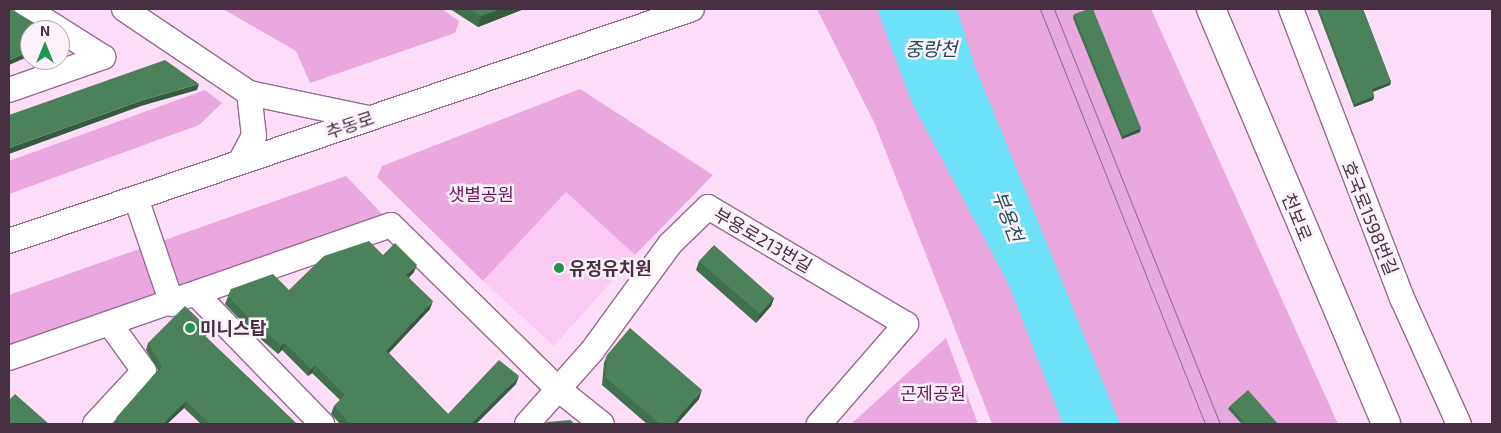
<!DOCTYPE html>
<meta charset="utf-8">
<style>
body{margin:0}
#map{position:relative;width:1501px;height:433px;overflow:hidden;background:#feddf8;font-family:"Exo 2","Noto Sans KR",sans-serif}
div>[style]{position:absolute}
.built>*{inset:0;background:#fbcaf3}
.green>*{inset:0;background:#eaa8df}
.water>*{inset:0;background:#6ce1f8}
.roads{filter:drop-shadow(1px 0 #996992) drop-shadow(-1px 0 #996992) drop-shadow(0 1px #996992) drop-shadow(0 -1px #996992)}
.street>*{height:24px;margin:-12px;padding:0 12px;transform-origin:12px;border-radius:12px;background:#fff}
.secondary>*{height:28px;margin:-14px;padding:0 14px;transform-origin:14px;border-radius:14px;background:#fff}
.tram>*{height:1px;margin:-0.5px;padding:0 0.5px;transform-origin:0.5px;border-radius:0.5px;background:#8a7086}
.wall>*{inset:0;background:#40704e}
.shaded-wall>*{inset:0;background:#345b40}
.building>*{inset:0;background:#4b825b}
.dots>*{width:14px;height:14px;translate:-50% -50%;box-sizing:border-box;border:2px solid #fdf2fb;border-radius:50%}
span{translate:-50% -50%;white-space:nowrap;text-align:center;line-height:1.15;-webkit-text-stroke:5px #fdf2fb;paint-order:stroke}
.street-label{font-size:18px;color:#463042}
.park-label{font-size:18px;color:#691a61}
.poi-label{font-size:18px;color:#463042;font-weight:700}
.left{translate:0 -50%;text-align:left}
.water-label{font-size:19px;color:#1a4d57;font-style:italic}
.frame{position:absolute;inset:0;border:10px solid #463042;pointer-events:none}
.north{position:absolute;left:20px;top:20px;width:50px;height:50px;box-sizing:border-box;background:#fdf2fb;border:1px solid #b4a4b1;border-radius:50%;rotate:0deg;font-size:14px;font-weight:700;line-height:20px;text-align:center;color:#463042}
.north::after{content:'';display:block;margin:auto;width:18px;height:22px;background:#209651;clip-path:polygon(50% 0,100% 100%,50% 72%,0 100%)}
</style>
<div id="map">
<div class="built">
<div style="clip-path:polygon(566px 192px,635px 255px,554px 346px,483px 281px)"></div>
</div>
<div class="green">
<div style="clip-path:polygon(223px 9px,442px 9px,459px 21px,455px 33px,310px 83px,296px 51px)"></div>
<div style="clip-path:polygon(817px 9px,1151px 9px,1338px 424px,992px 424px,875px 124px)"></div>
<div style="clip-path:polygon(580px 89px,713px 175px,635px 255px,566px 192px,483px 281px,377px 177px,382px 166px)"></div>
<div style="clip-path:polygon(205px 90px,222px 103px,199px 125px,9px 194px,9px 161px)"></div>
<div style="clip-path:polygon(346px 176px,387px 219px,9px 348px,9px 295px)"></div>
<div style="clip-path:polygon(946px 338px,978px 424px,851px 424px)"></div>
</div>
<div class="water">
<div style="clip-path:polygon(877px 9px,957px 9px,974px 64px,1120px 424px,1063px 424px,1008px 283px,912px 103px)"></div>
</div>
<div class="roads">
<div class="street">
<div style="left:27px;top:9px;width:90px;rotate:32.3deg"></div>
<div style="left:124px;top:9px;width:151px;rotate:33.9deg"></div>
<div style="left:249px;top:93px;width:123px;rotate:11.8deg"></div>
<div style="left:1291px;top:9px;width:310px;rotate:69deg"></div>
<div style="left:1402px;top:298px;width:138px;rotate:65.7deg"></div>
<div style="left:9px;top:90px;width:100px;rotate:-19.3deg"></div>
<div style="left:240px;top:162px;width:30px;rotate:-62deg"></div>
<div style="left:254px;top:136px;width:43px;rotate:-96.6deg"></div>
<div style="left:136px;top:198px;width:112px;rotate:71.2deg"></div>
<div style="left:9px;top:241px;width:721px;rotate:-18.76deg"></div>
<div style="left:197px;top:295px;width:180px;rotate:45.9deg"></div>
<div style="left:9px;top:358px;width:404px;rotate:-19.2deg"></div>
<div style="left:391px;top:225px;width:234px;rotate:44.5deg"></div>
<div style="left:558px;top:389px;width:56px;rotate:38.5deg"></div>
<div style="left:95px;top:424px;width:72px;rotate:-47.2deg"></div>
<div style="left:144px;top:371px;width:58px;rotate:-125.9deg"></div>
<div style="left:527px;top:424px;width:98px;rotate:-48.3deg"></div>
<div style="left:592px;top:351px;width:132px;rotate:-53.9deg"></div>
<div style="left:670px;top:244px;width:53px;rotate:-44.2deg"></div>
<div style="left:708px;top:207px;width:230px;rotate:30.6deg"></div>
<div style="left:906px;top:324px;width:133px;rotate:131deg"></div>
</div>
<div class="secondary">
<div style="left:1211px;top:9px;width:450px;rotate:67.1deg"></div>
</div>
</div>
<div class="tram">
<div style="left:1040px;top:9px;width:447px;rotate:68.3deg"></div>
<div style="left:1054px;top:9px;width:447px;rotate:68.2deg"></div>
</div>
<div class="wall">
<div style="clip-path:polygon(450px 9px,524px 9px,478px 27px)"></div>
<div style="clip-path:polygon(1317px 9px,1363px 9px,1391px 82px,1390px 85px,1373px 92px,1374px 96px,1373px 100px,1354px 107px)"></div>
<div style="clip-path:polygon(1074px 14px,1140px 132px,1122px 139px,1073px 18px)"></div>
<div style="clip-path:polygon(699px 261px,774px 298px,771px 306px,756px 323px,696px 270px)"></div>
<div style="clip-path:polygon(414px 272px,409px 278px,430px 309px,389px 353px,448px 414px,516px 384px,476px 424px,340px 424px,331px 414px,334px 406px,340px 400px,312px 373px,308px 376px,282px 350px,278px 354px,249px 329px,225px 304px,231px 289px,289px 290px)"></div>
<div style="clip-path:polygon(206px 337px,297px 424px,201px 424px,184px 408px,167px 424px,114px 424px,117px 417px,158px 370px,146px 350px,148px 343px)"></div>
<div style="clip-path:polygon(607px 355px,699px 399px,677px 424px,647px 424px,602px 385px,604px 363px)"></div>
<div style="clip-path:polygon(1230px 406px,1278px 424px,1242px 424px,1228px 409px)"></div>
</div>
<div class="shaded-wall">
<div style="clip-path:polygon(501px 9px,524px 9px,478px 27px,481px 16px)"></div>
<div style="clip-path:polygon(30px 51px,30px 56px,9px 65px,9px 60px)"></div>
<div style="clip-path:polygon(1391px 82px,1390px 85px,1371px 92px,1372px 89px)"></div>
<div style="clip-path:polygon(199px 84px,197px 90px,141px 106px,9px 154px,9px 148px,143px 100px)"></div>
<div style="clip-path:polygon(1374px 96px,1373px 100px,1354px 107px,1355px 104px)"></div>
<div style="clip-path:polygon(1141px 128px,1140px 132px,1122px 139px,1123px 136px)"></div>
<div style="clip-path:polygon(417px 265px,414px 272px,403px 283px,406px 275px)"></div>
<div style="clip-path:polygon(774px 298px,771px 306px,756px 323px,760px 314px)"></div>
<div style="clip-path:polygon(433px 301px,430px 309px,384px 358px,386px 351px)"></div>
<div style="clip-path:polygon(209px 329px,206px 336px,201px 341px,204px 335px)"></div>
<div style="clip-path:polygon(285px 343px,282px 350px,278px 354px,281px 346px)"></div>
<div style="clip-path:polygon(315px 365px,312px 373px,308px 376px,311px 369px)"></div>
<div style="clip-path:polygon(519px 376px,516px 384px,476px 424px,471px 424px)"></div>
<div style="clip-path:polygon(702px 390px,699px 399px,677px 424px,673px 424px)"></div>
<div style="clip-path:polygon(186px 401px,184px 408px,167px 424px,163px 424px)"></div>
</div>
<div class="building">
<div style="clip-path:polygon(9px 9px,11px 9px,46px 30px,30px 30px,30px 51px,9px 60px)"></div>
<div style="clip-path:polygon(470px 9px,501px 9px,481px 16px)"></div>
<div style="clip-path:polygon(1089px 9px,1093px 9px,1141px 128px,1123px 136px,1074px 14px)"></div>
<div style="clip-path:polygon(1319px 9px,1363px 9px,1391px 82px,1372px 89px,1374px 96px,1355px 104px)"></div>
<div style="clip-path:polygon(165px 60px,199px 84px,143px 100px,9px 148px,9px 115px)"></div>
<div style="clip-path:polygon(369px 241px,383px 255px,395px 243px,417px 265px,406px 275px,433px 301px,386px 351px,448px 414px,499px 360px,519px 376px,471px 424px,350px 424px,334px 406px,345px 395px,315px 365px,311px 369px,285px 343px,281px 346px,252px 321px,228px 296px,231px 289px,273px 274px,289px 290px,324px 256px)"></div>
<div style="clip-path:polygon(714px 245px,774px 298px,760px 314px,699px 261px)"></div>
<div style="clip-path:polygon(185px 306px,209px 329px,204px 335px,297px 424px,210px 424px,186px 401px,163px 424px,118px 424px,117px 417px,162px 366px,148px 343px)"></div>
<div style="clip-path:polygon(630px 328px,702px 390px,673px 424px,660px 424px,605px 377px,607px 355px)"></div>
<div style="clip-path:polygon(1248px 390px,1278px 424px,1246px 424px,1230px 406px)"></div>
<div style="clip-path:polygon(15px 394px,49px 424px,9px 424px,9px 400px)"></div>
<div style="clip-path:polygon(570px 420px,575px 424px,545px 424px,548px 422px)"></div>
</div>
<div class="dots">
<div style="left:559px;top:268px;background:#209651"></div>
<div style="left:190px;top:328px;background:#209651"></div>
</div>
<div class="street-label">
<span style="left:350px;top:125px;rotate:-19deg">추동로</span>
<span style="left:1297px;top:217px;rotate:68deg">천보로</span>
<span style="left:1370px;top:218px;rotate:68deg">호국로1598번길</span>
<span style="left:763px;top:240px;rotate:30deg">부용로213번길</span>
</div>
<div class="park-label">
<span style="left:481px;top:194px">샛별공원</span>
<span style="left:933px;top:393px">곤제공원</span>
</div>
<div class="poi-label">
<span class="left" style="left:569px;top:268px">유정유치원</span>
<span class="left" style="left:200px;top:328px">미니스탑</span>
</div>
<div class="water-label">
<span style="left:931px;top:49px">중랑천</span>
<span style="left:1008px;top:216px;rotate:69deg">부용천</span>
</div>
<div class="frame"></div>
<div class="north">N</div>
</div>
